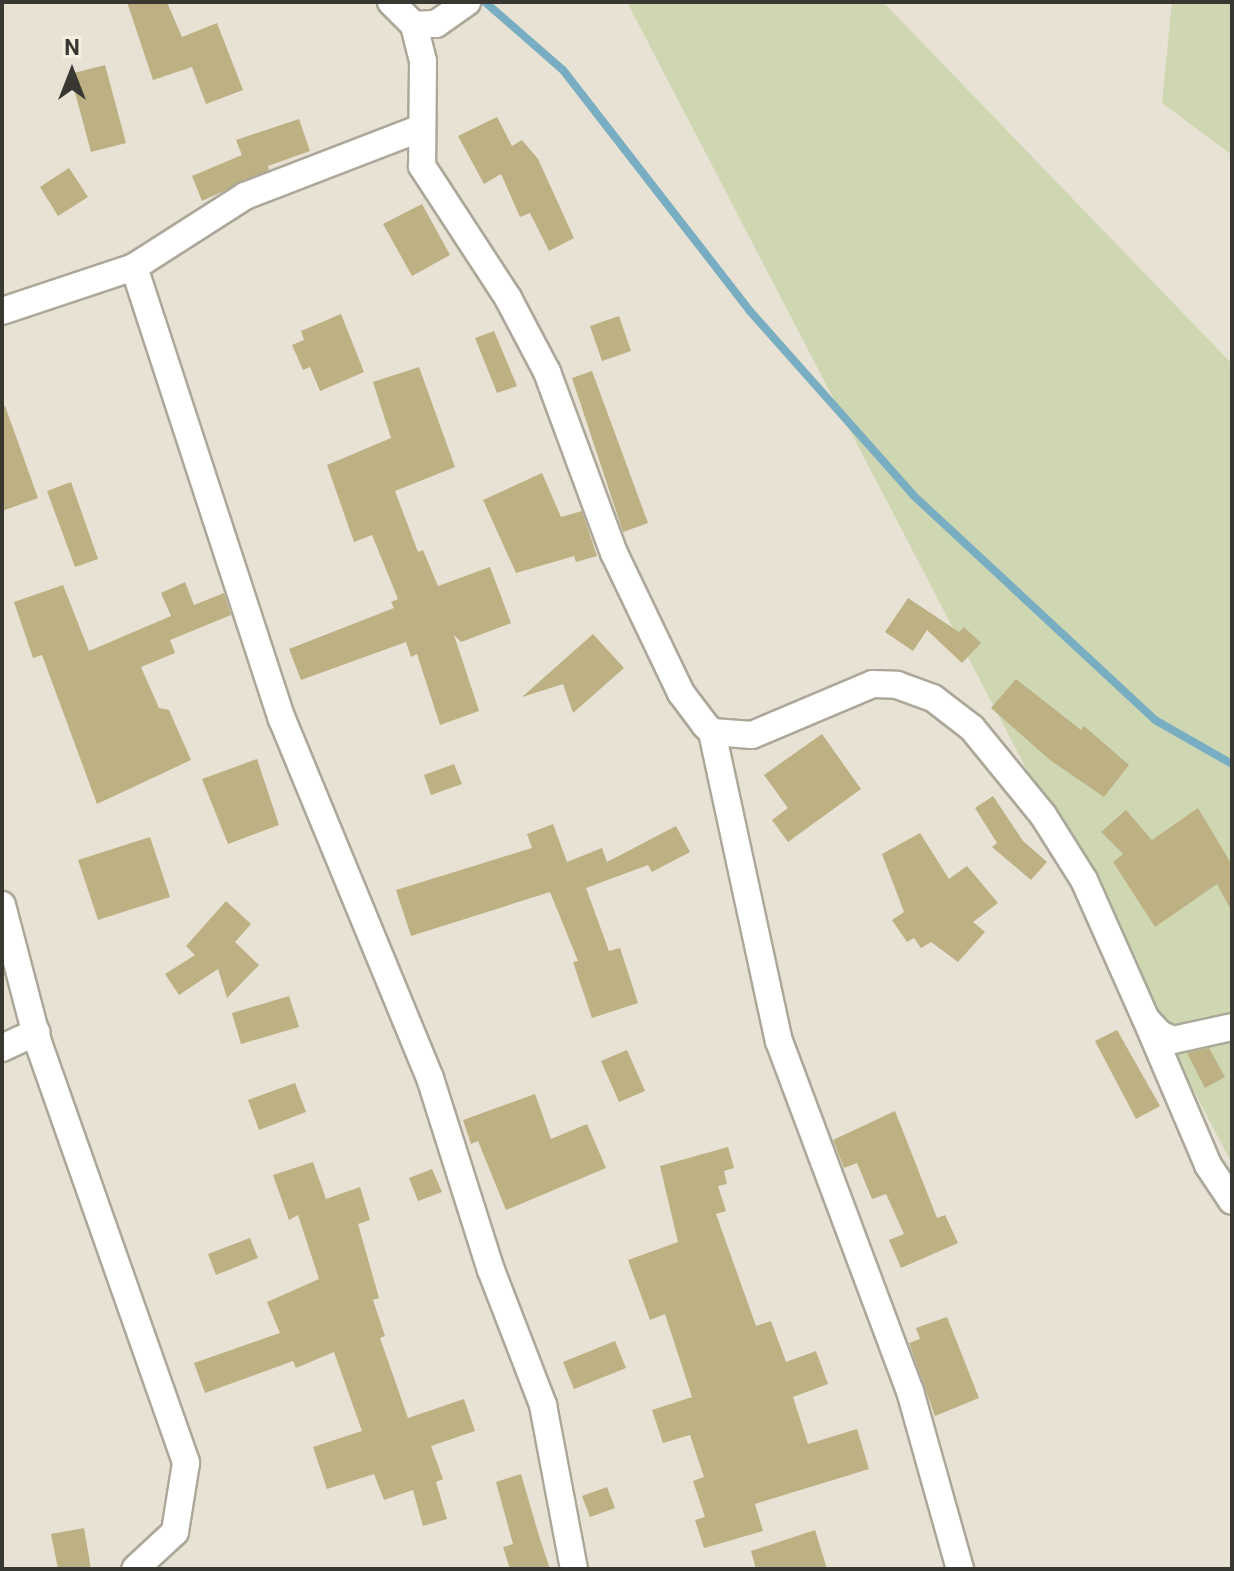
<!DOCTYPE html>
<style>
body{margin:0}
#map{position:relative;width:1234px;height:1571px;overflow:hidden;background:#e7e2d3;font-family:Roboto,sans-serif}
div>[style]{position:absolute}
.green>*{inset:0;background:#ced7b2}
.stream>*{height:8px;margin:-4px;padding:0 4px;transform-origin:4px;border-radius:4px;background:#79adc2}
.building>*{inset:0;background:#bdb083}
.roads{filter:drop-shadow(2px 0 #aca899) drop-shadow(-2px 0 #aca899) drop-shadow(0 2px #aca899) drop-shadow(0 -2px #aca899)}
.minor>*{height:26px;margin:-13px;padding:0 13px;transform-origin:13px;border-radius:13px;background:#fff}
span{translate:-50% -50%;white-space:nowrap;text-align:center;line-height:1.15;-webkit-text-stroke:6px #f4f0e0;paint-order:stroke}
.frame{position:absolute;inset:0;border:4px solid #393731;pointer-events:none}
.north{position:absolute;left:32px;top:32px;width:80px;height:80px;-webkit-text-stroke:6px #f4f0e0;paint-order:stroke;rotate:0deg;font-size:22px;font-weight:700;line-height:32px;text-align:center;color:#393731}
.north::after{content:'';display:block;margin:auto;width:28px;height:36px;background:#393731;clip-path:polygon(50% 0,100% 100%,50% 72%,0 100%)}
</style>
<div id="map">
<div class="green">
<div style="clip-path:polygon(627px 2px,883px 2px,1232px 364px,1232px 1164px)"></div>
<div style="clip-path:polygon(1172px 2px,1232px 2px,1232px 155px,1162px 103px)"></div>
</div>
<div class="stream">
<div style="left:485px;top:2px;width:103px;rotate:41.1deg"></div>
<div style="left:563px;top:70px;width:304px;rotate:52.2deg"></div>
<div style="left:749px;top:310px;width:247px;rotate:48.4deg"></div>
<div style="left:913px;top:495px;width:330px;rotate:42.9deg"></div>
<div style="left:1155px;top:720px;width:89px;rotate:29.7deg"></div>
</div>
<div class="building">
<div style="clip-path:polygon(127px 2px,167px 2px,182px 37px,217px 23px,243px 90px,206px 104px,192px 67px,153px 80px)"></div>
<div style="clip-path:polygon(105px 65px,126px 143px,91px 152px,70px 74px)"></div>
<div style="clip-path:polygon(497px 117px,512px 146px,522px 140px,538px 159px,574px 238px,549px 251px,530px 213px,520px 217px,501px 174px,484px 184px,458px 136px)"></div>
<div style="clip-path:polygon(299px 119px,310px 151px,268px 166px,269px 170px,202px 201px,192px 176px,242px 155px,236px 140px)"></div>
<div style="clip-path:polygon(69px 168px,88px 197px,58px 216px,40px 187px)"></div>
<div style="clip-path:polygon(422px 204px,450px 255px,412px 276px,383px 224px)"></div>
<div style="clip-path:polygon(341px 314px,364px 372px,320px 391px,310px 367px,303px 370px,292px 345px,304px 340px,301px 331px)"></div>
<div style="clip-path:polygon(619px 316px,631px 351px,602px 361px,590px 326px)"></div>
<div style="clip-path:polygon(494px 331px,517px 386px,497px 393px,475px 338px)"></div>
<div style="clip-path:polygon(419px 367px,455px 467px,395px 491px,418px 552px,423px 550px,438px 586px,490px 567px,511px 623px,461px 642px,454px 635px,479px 711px,440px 725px,417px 654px,411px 657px,406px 642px,301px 680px,289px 649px,394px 608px,391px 602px,398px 599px,372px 535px,354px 542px,327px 465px,391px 438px,373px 382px)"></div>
<div style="clip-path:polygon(592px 371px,648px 523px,623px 532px,572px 378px)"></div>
<div style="clip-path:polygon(5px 406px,38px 498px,2px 511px,2px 407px)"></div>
<div style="clip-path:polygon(542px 473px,561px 517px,582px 511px,597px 556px,576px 562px,574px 556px,516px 573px,483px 500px)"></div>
<div style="clip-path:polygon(71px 482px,98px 559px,75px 567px,47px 491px)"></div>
<div style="clip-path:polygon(185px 582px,194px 605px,224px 593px,231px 615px,170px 640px,175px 653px,141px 667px,159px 708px,169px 710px,191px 760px,97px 804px,42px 655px,33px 658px,14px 602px,63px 585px,89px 651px,171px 616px,161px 593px)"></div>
<div style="clip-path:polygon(908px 598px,959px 632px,964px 627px,981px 643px,962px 663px,927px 630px,913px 651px,885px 632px)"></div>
<div style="clip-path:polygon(593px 634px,624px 668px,573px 713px,563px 684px,522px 697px)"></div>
<div style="clip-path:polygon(1016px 679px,1081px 730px,1084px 726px,1129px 765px,1104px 797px,1050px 760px,991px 708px)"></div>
<div style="clip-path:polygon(822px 734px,861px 789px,788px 842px,772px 820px,788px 808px,764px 775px)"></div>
<div style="clip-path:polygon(257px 759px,279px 825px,228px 844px,202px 779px)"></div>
<div style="clip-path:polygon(454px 764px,462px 784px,431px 795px,424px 775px)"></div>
<div style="clip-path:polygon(993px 796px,1023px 841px,1047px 862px,1031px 880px,992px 847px,997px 843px,975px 808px)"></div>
<div style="clip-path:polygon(1198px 808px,1232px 865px,1232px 912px,1217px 884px,1155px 927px,1113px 862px,1123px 854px,1101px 832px,1126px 810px,1152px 840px)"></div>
<div style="clip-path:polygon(553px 824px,567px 862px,602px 848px,607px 862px,676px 826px,690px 852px,652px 872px,648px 865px,586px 888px,609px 951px,620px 948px,638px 1003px,592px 1018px,573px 962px,578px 961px,550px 892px,411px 936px,396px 890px,532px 848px,527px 834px)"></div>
<div style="clip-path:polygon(920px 833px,949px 879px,967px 866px,998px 903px,973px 922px,985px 932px,958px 962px,931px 942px,921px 948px,914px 938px,907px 942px,892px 920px,904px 912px,882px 854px)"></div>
<div style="clip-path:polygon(150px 837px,170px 897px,98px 920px,78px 860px)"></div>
<div style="clip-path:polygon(226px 901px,251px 924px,235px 942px,259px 965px,227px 998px,218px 969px,179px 995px,165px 974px,195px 955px,186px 946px)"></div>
<div style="clip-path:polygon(289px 996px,299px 1027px,241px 1044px,232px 1013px)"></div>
<div style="clip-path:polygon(1117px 1030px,1160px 1106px,1136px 1119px,1095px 1041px)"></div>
<div style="clip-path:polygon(1209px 1048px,1225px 1077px,1205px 1088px,1187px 1053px)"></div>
<div style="clip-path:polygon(627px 1050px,645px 1091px,619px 1102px,601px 1061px)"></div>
<div style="clip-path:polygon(295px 1083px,306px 1112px,259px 1130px,248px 1100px)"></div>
<div style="clip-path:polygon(535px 1094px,551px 1139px,587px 1124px,606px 1168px,506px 1210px,478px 1141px,471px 1144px,463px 1120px)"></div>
<div style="clip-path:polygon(895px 1111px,937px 1218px,945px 1215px,958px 1243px,901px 1268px,889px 1240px,904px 1234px,886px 1194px,872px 1199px,857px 1163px,844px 1168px,833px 1140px)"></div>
<div style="clip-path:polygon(728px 1147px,734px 1168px,724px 1171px,727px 1184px,718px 1186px,726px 1211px,716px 1214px,756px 1326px,771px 1321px,786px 1362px,816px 1351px,828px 1384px,793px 1397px,808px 1444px,857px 1429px,869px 1469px,755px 1504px,763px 1531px,704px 1548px,695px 1520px,705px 1517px,693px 1481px,704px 1477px,690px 1435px,663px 1443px,652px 1410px,692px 1397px,665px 1314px,650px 1320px,628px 1260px,678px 1242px,660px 1166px)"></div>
<div style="clip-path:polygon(313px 1162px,326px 1199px,360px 1187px,370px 1220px,358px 1224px,379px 1298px,373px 1300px,385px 1336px,380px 1338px,408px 1418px,464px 1399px,475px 1431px,431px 1446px,443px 1479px,436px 1482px,447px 1519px,423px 1526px,413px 1490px,384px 1500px,374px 1474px,327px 1489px,313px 1447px,362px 1431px,334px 1352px,296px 1368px,293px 1361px,205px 1393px,194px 1363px,280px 1333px,267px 1302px,319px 1279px,298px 1215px,289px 1220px,273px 1175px)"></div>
<div style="clip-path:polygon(432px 1169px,442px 1192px,418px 1201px,409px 1178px)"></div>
<div style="clip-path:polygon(250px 1238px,258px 1258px,216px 1275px,208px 1254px)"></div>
<div style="clip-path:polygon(947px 1317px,979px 1398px,935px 1416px,909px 1343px,920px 1339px,916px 1328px)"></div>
<div style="clip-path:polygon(615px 1341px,626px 1368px,574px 1389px,563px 1362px)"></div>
<div style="clip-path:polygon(521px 1474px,539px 1536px,550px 1569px,510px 1569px,503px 1547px,513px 1544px,496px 1482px)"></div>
<div style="clip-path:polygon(607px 1487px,615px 1508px,590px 1517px,582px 1496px)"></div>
<div style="clip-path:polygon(84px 1528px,91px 1569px,58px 1569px,51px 1534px)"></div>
<div style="clip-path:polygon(815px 1530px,827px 1569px,756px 1569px,751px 1551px)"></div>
</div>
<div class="roads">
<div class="minor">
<div style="left:391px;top:2px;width:33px;rotate:45deg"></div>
<div style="left:414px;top:25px;width:37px;rotate:76deg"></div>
<div style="left:423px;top:61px;width:105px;rotate:90.5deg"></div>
<div style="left:422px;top:166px;width:158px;rotate:56.9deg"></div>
<div style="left:508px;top:298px;width:84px;rotate:62.2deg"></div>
<div style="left:547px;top:372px;width:193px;rotate:69.7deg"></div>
<div style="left:614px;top:553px;width:155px;rotate:64.4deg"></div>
<div style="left:681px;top:693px;width:40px;rotate:53deg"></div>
<div style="left:705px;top:725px;width:10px;rotate:45deg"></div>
<div style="left:712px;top:732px;width:40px;rotate:4.3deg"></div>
<div style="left:752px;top:735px;width:131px;rotate:-22.9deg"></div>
<div style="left:873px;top:684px;width:24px;rotate:2deg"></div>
<div style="left:897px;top:685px;width:38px;rotate:20deg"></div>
<div style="left:933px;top:698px;width:49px;rotate:37.6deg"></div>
<div style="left:972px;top:728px;width:112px;rotate:50.8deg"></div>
<div style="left:1043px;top:815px;width:77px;rotate:57.8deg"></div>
<div style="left:1084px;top:880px;width:152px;rotate:66deg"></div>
<div style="left:1146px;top:1019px;width:21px;rotate:47deg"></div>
<div style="left:1160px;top:1034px;width:14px;rotate:25deg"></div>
<div style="left:1173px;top:1040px;width:60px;rotate:-12.4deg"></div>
<div style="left:414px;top:25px;width:22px;rotate:-3deg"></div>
<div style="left:436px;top:24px;width:38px;rotate:-35deg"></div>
<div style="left:134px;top:267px;width:476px;rotate:71.9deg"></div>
<div style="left:282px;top:719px;width:388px;rotate:67.6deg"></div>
<div style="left:430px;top:1078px;width:201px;rotate:72.4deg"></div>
<div style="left:491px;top:1270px;width:145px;rotate:68.9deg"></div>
<div style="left:543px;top:1405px;width:167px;rotate:79.3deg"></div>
<div style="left:2px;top:311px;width:139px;rotate:-18.4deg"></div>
<div style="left:134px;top:267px;width:132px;rotate:-32.6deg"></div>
<div style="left:245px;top:196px;width:186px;rotate:-21.1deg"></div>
<div style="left:712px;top:732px;width:316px;rotate:77.8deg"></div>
<div style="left:779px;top:1041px;width:374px;rotate:69.5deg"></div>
<div style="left:910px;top:1391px;width:185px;rotate:74.3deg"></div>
<div style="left:2px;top:905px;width:142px;rotate:75.3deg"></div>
<div style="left:38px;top:1042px;width:446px;rotate:70.6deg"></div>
<div style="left:186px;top:1463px;width:70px;rotate:99.1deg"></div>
<div style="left:175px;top:1532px;width:54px;rotate:137.2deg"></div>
<div style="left:1148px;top:1024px;width:153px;rotate:66.9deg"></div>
<div style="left:1208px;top:1165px;width:43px;rotate:56.3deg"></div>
<div style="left:2px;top:1048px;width:38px;rotate:-25deg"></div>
</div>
</div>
<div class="frame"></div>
<div class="north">N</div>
</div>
